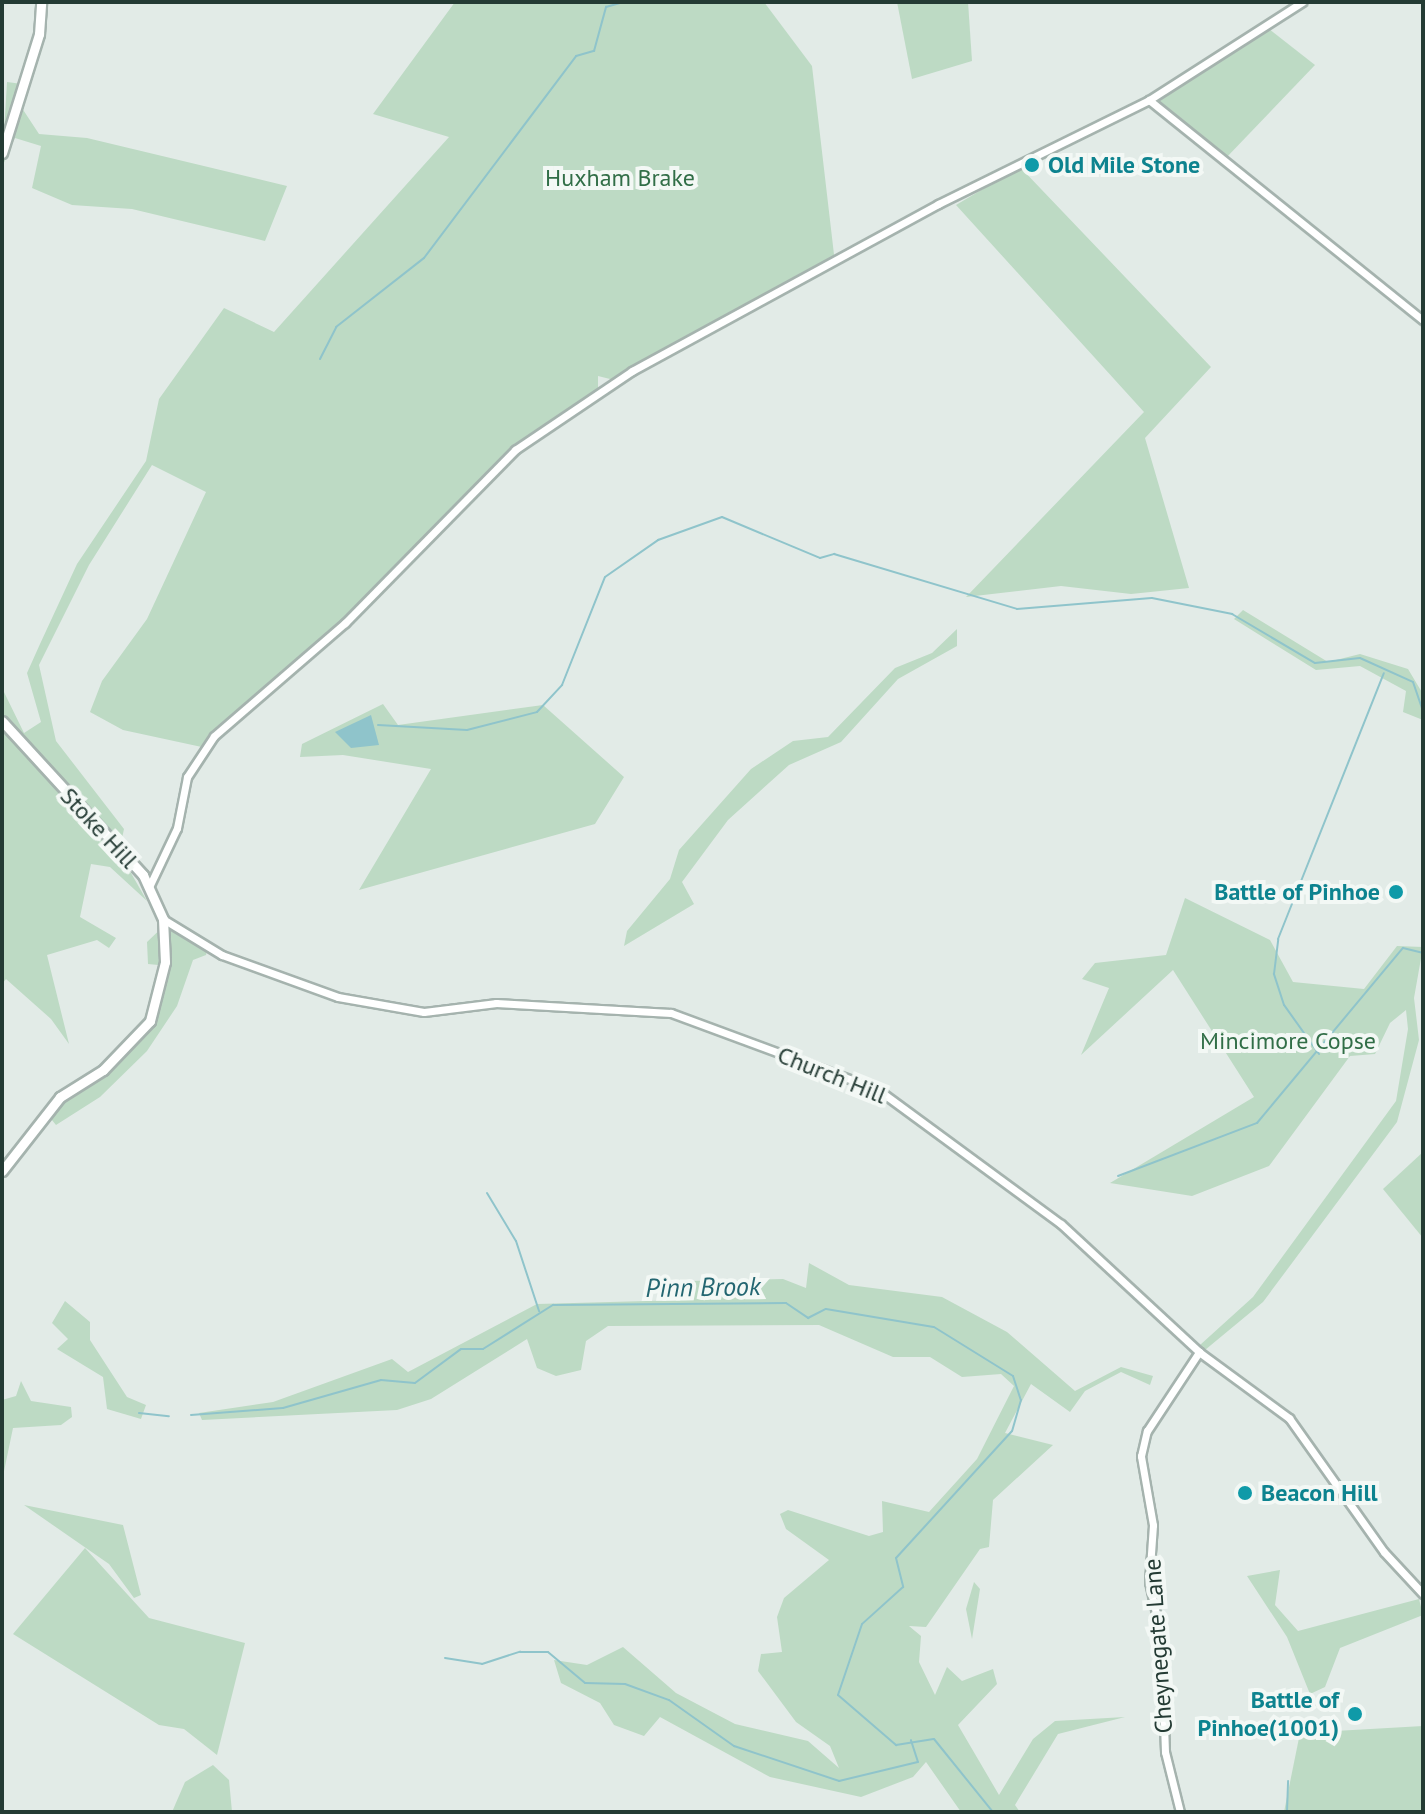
<!DOCTYPE html>
<style>
body{margin:0}
#map{position:relative;width:1425px;height:1814px;overflow:hidden;background:#e2ebe7;font-family:"PT Sans",sans-serif}
div>[style]{position:absolute}
.green>*{inset:0;background:#bddac4}
.water>*{inset:0;background:#8fc4cb}
.stream>*{height:2px;margin:-1px;padding:0 1px;transform-origin:1px;border-radius:1px;background:#8fc4cb}
.roads{filter:drop-shadow(2px 0 #a5b3ae) drop-shadow(-2px 0 #a5b3ae) drop-shadow(0 2px #a5b3ae) drop-shadow(0 -2px #a5b3ae)}
.minor>*{height:7px;margin:-3.5px;padding:0 3.5px;transform-origin:3.5px;border-radius:3.5px;background:#fff}
.tertiary>*{height:9px;margin:-4.5px;padding:0 4.5px;transform-origin:4.5px;border-radius:4.5px;background:#fff}
.dots>*{width:22px;height:22px;translate:-50% -50%;box-sizing:border-box;border:4px solid #f3f8f5;border-radius:50%}
span{translate:-50% -50%;white-space:nowrap;text-align:center;line-height:1.15;-webkit-text-stroke:8px #f3f8f5;paint-order:stroke}
.culture-label{font-size:24px;color:#0d838f;font-weight:700}
.left{translate:0 -50%;text-align:left}
.right{translate:-100% -50%;text-align:right}
.park-label{font-size:24px;color:#316e47}
.street-label{font-size:24px;color:#243b34}
.water-label{font-size:26px;color:#236671;font-style:italic}
.frame{position:absolute;inset:0;border:4px solid #243b34;pointer-events:none}
</style>
<div id="map">
<div class="green">
<div style="clip-path:polygon(455px 2px,764px 2px,812px 66px,835px 263px,614px 380px,598px 376px,598px 391px,517px 452px,373px 603px,251px 702px,211px 749px,123px 730px,90px 712px,102px 681px,147px 619px,206px 492px,152px 465px,89px 565px,39px 665px,56px 741px,124px 829px,119px 852px,147px 901px,110px 867px,91px 864px,80px 917px,116px 938px,109px 948px,97px 940px,47px 955px,69px 1044px,51px 1019px,6px 979px,2px 984px,2px 688px,24px 733px,41px 722px,27px 673px,40px 644px,77px 564px,146px 461px,159px 399px,224px 308px,274px 332px,449px 137px,373px 114px)"></div>
<div style="clip-path:polygon(897px 2px,968px 2px,972px 61px,912px 79px)"></div>
<div style="clip-path:polygon(1269px 29px,1315px 65px,1225px 159px,1157px 99px)"></div>
<div style="clip-path:polygon(7px 82px,22px 84px,16px 99px,39px 134px,87px 138px,287px 186px,265px 241px,132px 209px,72px 205px,32px 188px,41px 146px,15px 138px,2px 167px)"></div>
<div style="clip-path:polygon(1020px 167px,1211px 367px,1145px 438px,1189px 588px,1131px 594px,1061px 586px,966px 597px,1144px 412px,956px 205px)"></div>
<div style="clip-path:polygon(1243px 610px,1328px 662px,1360px 654px,1408px 669px,1423px 694px,1423px 720px,1403px 712px,1406px 691px,1360px 666px,1316px 670px,1234px 619px)"></div>
<div style="clip-path:polygon(957px 629px,957px 646px,898px 679px,841px 742px,789px 765px,728px 820px,682px 882px,694px 904px,624px 946px,627px 931px,670px 879px,679px 850px,751px 769px,793px 741px,828px 737px,895px 668px,932px 653px)"></div>
<div style="clip-path:polygon(383px 704px,398px 725px,543px 705px,624px 777px,595px 824px,359px 890px,431px 769px,343px 755px,300px 757px,302px 744px)"></div>
<div style="clip-path:polygon(1185px 898px,1270px 940px,1293px 982px,1364px 989px,1397px 946px,1423px 947px,1414px 998px,1419px 1040px,1397px 1122px,1263px 1302px,1205px 1350px,1200px 1345px,1253px 1297px,1396px 1101px,1408px 1029px,1406px 1010px,1390px 1023px,1375px 1054px,1350px 1056px,1269px 1166px,1192px 1196px,1110px 1183px,1254px 1097px,1173px 970px,1081px 1055px,1109px 988px,1082px 979px,1095px 963px,1166px 955px)"></div>
<div style="clip-path:polygon(169px 921px,209px 943px,206px 955px,193px 960px,177px 1006px,147px 1051px,100px 1097px,56px 1125px,47px 1114px,63px 1097px,123px 1058px,156px 1018px,169px 966px,148px 964px,147px 942px)"></div>
<div style="clip-path:polygon(1423px 1152px,1423px 1238px,1383px 1189px)"></div>
<div style="clip-path:polygon(809px 1263px,849px 1285px,942px 1297px,1007px 1332px,1075px 1391px,1121px 1367px,1153px 1376px,1150px 1385px,1121px 1372px,1085px 1391px,1070px 1412px,1031px 1384px,1005px 1433px,1053px 1445px,993px 1500px,989px 1547px,980px 1549px,926px 1627px,909px 1626px,921px 1636px,919px 1662px,935px 1695px,947px 1667px,962px 1681px,993px 1669px,997px 1684px,958px 1725px,999px 1795px,1033px 1739px,1055px 1721px,1125px 1717px,1058px 1734px,1015px 1805px,1020px 1812px,961px 1812px,926px 1762px,913px 1777px,861px 1797px,770px 1777px,660px 1717px,644px 1736px,614px 1725px,600px 1703px,561px 1683px,554px 1660px,587px 1665px,623px 1647px,676px 1693px,735px 1724px,808px 1741px,839px 1768px,830px 1746px,796px 1722px,758px 1671px,761px 1654px,782px 1652px,777px 1617px,784px 1598px,829px 1560px,786px 1529px,780px 1514px,788px 1510px,869px 1536px,883px 1532px,882px 1501px,929px 1512px,977px 1459px,1014px 1386px,1001px 1374px,962px 1377px,930px 1357px,893px 1357px,819px 1325px,608px 1326px,586px 1341px,581px 1370px,556px 1376px,537px 1368px,527px 1339px,431px 1399px,397px 1410px,202px 1420px,199px 1413px,273px 1402px,392px 1359px,408px 1372px,537px 1304px,683px 1300px,688px 1281px,783px 1279px,806px 1288px)"></div>
<div style="clip-path:polygon(65px 1301px,90px 1322px,90px 1340px,127px 1397px,146px 1405px,141px 1419px,107px 1409px,103px 1377px,57px 1349px,68px 1339px,52px 1323px)"></div>
<div style="clip-path:polygon(21px 1381px,31px 1401px,71px 1407px,72px 1417px,61px 1425px,13px 1428px,3px 1476px,2px 1400px,16px 1396px)"></div>
<div style="clip-path:polygon(24px 1505px,123px 1525px,141px 1595px,134px 1598px,109px 1564px)"></div>
<div style="clip-path:polygon(85px 1548px,149px 1618px,245px 1643px,217px 1755px,184px 1729px,159px 1725px,13px 1634px)"></div>
<div style="clip-path:polygon(1280px 1570px,1275px 1605px,1298px 1631px,1419px 1599px,1423px 1615px,1340px 1648px,1325px 1687px,1310px 1694px,1287px 1637px,1247px 1576px)"></div>
<div style="clip-path:polygon(974px 1582px,980px 1589px,972px 1639px,966px 1609px)"></div>
<div style="clip-path:polygon(1423px 1726px,1423px 1812px,1284px 1812px,1300px 1733px)"></div>
<div style="clip-path:polygon(213px 1765px,229px 1780px,232px 1812px,172px 1812px,185px 1782px)"></div>
</div>
<div class="water">
<div style="clip-path:polygon(371px 715px,379px 745px,351px 748px,335px 732px)"></div>
</div>
<div class="stream">
<div style="left:320px;top:359px;width:36px;rotate:-63deg"></div>
<div style="left:336px;top:327px;width:112px;rotate:-38.1deg"></div>
<div style="left:424px;top:258px;width:253px;rotate:-53deg"></div>
<div style="left:576px;top:56px;width:19px;rotate:-16deg"></div>
<div style="left:594px;top:51px;width:46px;rotate:-74.7deg"></div>
<div style="left:606px;top:7px;width:19px;rotate:-16deg"></div>
<div style="left:378px;top:725px;width:89px;rotate:3.2deg"></div>
<div style="left:467px;top:730px;width:72px;rotate:-14.4deg"></div>
<div style="left:537px;top:712px;width:37px;rotate:-47deg"></div>
<div style="left:562px;top:685px;width:116px;rotate:-68.3deg"></div>
<div style="left:605px;top:577px;width:65px;rotate:-34.9deg"></div>
<div style="left:658px;top:540px;width:68px;rotate:-19.8deg"></div>
<div style="left:722px;top:517px;width:106px;rotate:22.7deg"></div>
<div style="left:820px;top:558px;width:15px;rotate:-16deg"></div>
<div style="left:834px;top:554px;width:191px;rotate:16.7deg"></div>
<div style="left:1017px;top:609px;width:135px;rotate:-4.7deg"></div>
<div style="left:1152px;top:598px;width:82px;rotate:11.3deg"></div>
<div style="left:1232px;top:614px;width:96px;rotate:30.6deg"></div>
<div style="left:1315px;top:663px;width:45px;rotate:-6.3deg"></div>
<div style="left:1360px;top:658px;width:58px;rotate:24.4deg"></div>
<div style="left:1413px;top:682px;width:31px;rotate:71deg"></div>
<div style="left:1319px;top:1054px;width:60px;rotate:-125.5deg"></div>
<div style="left:1284px;top:1005px;width:33px;rotate:-108deg"></div>
<div style="left:1274px;top:974px;width:35px;rotate:-83deg"></div>
<div style="left:1278px;top:939px;width:286px;rotate:-68.3deg"></div>
<div style="left:1118px;top:1176px;width:149px;rotate:-20.9deg"></div>
<div style="left:1257px;top:1123px;width:228px;rotate:-50.2deg"></div>
<div style="left:1403px;top:948px;width:21px;rotate:14deg"></div>
<div style="left:487px;top:1193px;width:56px;rotate:58.9deg"></div>
<div style="left:516px;top:1241px;width:74px;rotate:71.8deg"></div>
<div style="left:139px;top:1413px;width:30px;rotate:6deg"></div>
<div style="left:191px;top:1415px;width:92px;rotate:-4.4deg"></div>
<div style="left:283px;top:1408px;width:102px;rotate:-15.9deg"></div>
<div style="left:381px;top:1380px;width:34px;rotate:5deg"></div>
<div style="left:415px;top:1383px;width:57px;rotate:-36.5deg"></div>
<div style="left:461px;top:1349px;width:22px"></div>
<div style="left:483px;top:1349px;width:83px;rotate:-32.2deg"></div>
<div style="left:553px;top:1305px;width:233px;rotate:-0.5deg"></div>
<div style="left:786px;top:1303px;width:27px;rotate:34deg"></div>
<div style="left:808px;top:1318px;width:20px;rotate:-27deg"></div>
<div style="left:826px;top:1309px;width:109px;rotate:9.5deg"></div>
<div style="left:934px;top:1327px;width:93px;rotate:31.8deg"></div>
<div style="left:1013px;top:1376px;width:25px;rotate:72deg"></div>
<div style="left:1021px;top:1400px;width:32px;rotate:106deg"></div>
<div style="left:1012px;top:1431px;width:172px;rotate:132.4deg"></div>
<div style="left:896px;top:1558px;width:30px;rotate:76deg"></div>
<div style="left:903px;top:1587px;width:55px;rotate:137.9deg"></div>
<div style="left:862px;top:1624px;width:75px;rotate:108.7deg"></div>
<div style="left:838px;top:1695px;width:77px;rotate:40.8deg"></div>
<div style="left:896px;top:1745px;width:38px;rotate:-9deg"></div>
<div style="left:934px;top:1739px;width:94px;rotate:51.1deg"></div>
<div style="left:445px;top:1658px;width:37px;rotate:9deg"></div>
<div style="left:482px;top:1664px;width:40px;rotate:-18deg"></div>
<div style="left:520px;top:1652px;width:28px"></div>
<div style="left:548px;top:1652px;width:48px;rotate:40deg"></div>
<div style="left:585px;top:1683px;width:40px;rotate:1.4deg"></div>
<div style="left:625px;top:1684px;width:47px;rotate:20deg"></div>
<div style="left:669px;top:1700px;width:80px;rotate:35.3deg"></div>
<div style="left:734px;top:1746px;width:111px;rotate:18.4deg"></div>
<div style="left:839px;top:1781px;width:81px;rotate:-13.5deg"></div>
<div style="left:918px;top:1762px;width:23px;rotate:-108deg"></div>
<div style="left:1287px;top:1812px;width:31px;rotate:-88deg"></div>
</div>
<div class="roads">
<div class="minor">
<div style="left:1149px;top:100px;width:351px;rotate:38.8deg"></div>
<div style="left:149px;top:887px;width:65px;rotate:-64.6deg"></div>
<div style="left:177px;top:828px;width:52px;rotate:-78.9deg"></div>
<div style="left:187px;top:777px;width:49px;rotate:-56.6deg"></div>
<div style="left:214px;top:736px;width:173px;rotate:-40.8deg"></div>
<div style="left:345px;top:623px;width:243px;rotate:-45.5deg"></div>
<div style="left:515px;top:450px;width:141px;rotate:-34deg"></div>
<div style="left:632px;top:371px;width:349px;rotate:-28.6deg"></div>
<div style="left:938px;top:204px;width:235px;rotate:-26.2deg"></div>
<div style="left:1149px;top:100px;width:182px;rotate:-32.6deg"></div>
<div style="left:163px;top:919px;width:69px;rotate:31.4deg"></div>
<div style="left:222px;top:955px;width:123px;rotate:19.9deg"></div>
<div style="left:338px;top:997px;width:87px;rotate:9.9deg"></div>
<div style="left:424px;top:1012px;width:73px;rotate:-7.1deg"></div>
<div style="left:496px;top:1003px;width:175px;rotate:3.3deg"></div>
<div style="left:671px;top:1013px;width:220px;rotate:20.3deg"></div>
<div style="left:877px;top:1089px;width:228px;rotate:36.3deg"></div>
<div style="left:1061px;top:1224px;width:188px;rotate:42.8deg"></div>
<div style="left:1199px;top:1352px;width:112px;rotate:36.3deg"></div>
<div style="left:1289px;top:1418px;width:164px;rotate:54.7deg"></div>
<div style="left:1384px;top:1552px;width:57px;rotate:47.1deg"></div>
<div style="left:1180px;top:1812px;width:62px;rotate:-104deg"></div>
<div style="left:1165px;top:1752px;width:116px;rotate:-92deg"></div>
<div style="left:1161px;top:1636px;width:55px;rotate:-102.5deg"></div>
<div style="left:1149px;top:1582px;width:57px;rotate:-86deg"></div>
<div style="left:1153px;top:1525px;width:70px;rotate:-99.9deg"></div>
<div style="left:1141px;top:1456px;width:26px;rotate:-77deg"></div>
<div style="left:1147px;top:1431px;width:95px;rotate:-56.6deg"></div>
</div>
<div class="tertiary">
<div style="left:2px;top:153px;width:125px;rotate:-72.7deg"></div>
<div style="left:39px;top:34px;width:32px;rotate:-86deg"></div>
<div style="left:2px;top:721px;width:209px;rotate:47.5deg"></div>
<div style="left:143px;top:875px;width:48px;rotate:65.6deg"></div>
<div style="left:163px;top:919px;width:43px;rotate:87.3deg"></div>
<div style="left:165px;top:962px;width:61px;rotate:104.3deg"></div>
<div style="left:150px;top:1021px;width:68px;rotate:133.8deg"></div>
<div style="left:103px;top:1070px;width:51px;rotate:147.9deg"></div>
<div style="left:60px;top:1097px;width:94px;rotate:128.1deg"></div>
</div>
</div>
<div class="dots">
<div style="left:1032px;top:165px;background:#0f9aa8"></div>
<div style="left:1396px;top:892px;background:#0f9aa8"></div>
<div style="left:1245px;top:1493px;background:#0f9aa8"></div>
<div style="left:1355px;top:1714px;background:#0f9aa8"></div>
</div>
<div class="culture-label">
<span class="left" style="left:1048px;top:165px">Old Mile Stone</span>
<span class="right" style="left:1380px;top:892px">Battle of Pinhoe</span>
<span class="left" style="left:1261px;top:1493px">Beacon Hill</span>
<span class="right" style="left:1339px;top:1714px">Battle of<br>Pinhoe(1001)</span>
</div>
<div class="park-label">
<span style="left:620px;top:178px">Huxham Brake</span>
<span style="left:1288px;top:1041px">Mincimore Copse</span>
</div>
<div class="street-label">
<span style="left:99px;top:828px;rotate:47deg">Stoke Hill</span>
<span style="left:832px;top:1075px;rotate:22deg">Church Hill</span>
<span style="left:1158px;top:1646px;rotate:-94deg">Cheynegate Lane</span>
</div>
<div class="water-label">
<span style="left:703px;top:1287px;rotate:-1deg">Pinn Brook</span>
</div>
<div class="frame"></div>
</div>
